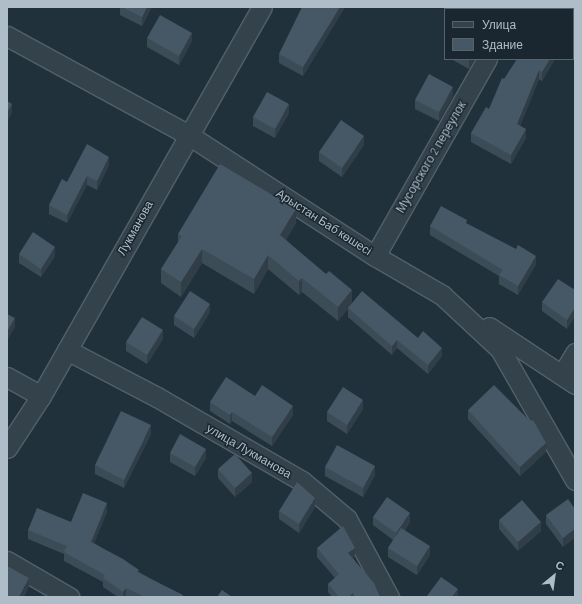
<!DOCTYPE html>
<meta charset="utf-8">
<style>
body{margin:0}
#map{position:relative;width:582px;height:604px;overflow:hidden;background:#20313c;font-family:Barlow,sans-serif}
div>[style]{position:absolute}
.roads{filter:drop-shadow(1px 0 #52606a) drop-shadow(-1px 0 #52606a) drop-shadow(0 1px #52606a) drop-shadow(0 -1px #52606a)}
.minor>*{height:19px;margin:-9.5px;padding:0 9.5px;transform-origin:9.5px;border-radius:9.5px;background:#34424c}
.wall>*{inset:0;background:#3c4c57}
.shaded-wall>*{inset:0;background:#313e47}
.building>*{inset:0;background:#465865}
span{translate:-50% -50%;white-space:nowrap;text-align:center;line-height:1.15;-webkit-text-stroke:3px #1a2731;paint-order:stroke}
.street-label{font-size:12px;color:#afbdc8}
.frame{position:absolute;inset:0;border:8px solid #afbdc8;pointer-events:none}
.legend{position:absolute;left:444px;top:8px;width:130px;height:52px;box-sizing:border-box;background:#1a2731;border:1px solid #56636d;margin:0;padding:5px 7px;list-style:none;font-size:12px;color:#afbdc8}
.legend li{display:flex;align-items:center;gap:8px;height:20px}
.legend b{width:20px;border:1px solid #56636d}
.north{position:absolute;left:534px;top:556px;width:40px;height:40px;-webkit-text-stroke:3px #1a2731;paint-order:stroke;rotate:29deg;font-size:11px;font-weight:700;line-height:16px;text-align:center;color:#afbdc8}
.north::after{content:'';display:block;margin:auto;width:14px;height:18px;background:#afbdc8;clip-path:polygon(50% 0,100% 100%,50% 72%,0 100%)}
</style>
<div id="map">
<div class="roads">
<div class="minor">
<div style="left:515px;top:9px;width:3px;rotate:-45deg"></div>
<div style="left:7px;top:36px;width:205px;rotate:28.6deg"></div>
<div style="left:187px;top:134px;width:224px;rotate:33deg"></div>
<div style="left:375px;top:256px;width:78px;rotate:30.2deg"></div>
<div style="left:442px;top:295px;width:79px;rotate:43deg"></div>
<div style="left:500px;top:349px;width:151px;rotate:60.2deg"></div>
<div style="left:375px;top:256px;width:227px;rotate:-60.4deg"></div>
<div style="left:489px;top:327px;width:103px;rotate:33.5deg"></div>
<div style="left:67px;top:350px;width:102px;rotate:27.6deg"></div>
<div style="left:157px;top:397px;width:168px;rotate:30.1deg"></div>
<div style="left:302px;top:481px;width:59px;rotate:40.2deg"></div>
<div style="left:347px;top:519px;width:89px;rotate:61.7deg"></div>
<div style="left:562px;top:375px;width:26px;rotate:-59deg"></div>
<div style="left:7px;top:377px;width:39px;rotate:29deg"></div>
<div style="left:7px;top:448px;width:62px;rotate:-56.8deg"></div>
<div style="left:41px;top:396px;width:447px;rotate:-60.4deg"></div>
<div style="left:7px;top:561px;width:72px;rotate:30.1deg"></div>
</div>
</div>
<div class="wall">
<div style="clip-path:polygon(120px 7px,152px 7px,142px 26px,120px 15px)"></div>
<div style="clip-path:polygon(345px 7px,303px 76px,279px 63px,279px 54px)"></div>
<div style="clip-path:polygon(575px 7px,575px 40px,573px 39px,573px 9px)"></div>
<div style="clip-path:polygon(147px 38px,192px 41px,179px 65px,147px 47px)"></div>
<div style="clip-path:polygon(451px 59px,474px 59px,469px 69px)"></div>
<div style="clip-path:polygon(555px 59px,542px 81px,539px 79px,520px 126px,526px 138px,511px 164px,471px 142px,471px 133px,489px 109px,504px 79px)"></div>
<div style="clip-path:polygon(453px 96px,439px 121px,415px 109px,415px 100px)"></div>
<div style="clip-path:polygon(289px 113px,275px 138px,253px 126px,253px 117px)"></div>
<div style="clip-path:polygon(364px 145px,342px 177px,319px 161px,319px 152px)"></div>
<div style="clip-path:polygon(109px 165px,97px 190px,87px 185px,67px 223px,49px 214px,49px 205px,67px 182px)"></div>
<div style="clip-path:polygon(296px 223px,286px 240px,352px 303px,418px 338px,442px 356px,428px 374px,397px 348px,392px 355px,348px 317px,348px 309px,338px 321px,302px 292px,299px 295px,268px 269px,254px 294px,202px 263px,181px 297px,161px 283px,161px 269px,178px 242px,178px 234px)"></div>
<div style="clip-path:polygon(467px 224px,536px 264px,518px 295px,499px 284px,499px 276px,430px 235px,430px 226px)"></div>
<div style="clip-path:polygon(19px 254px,55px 256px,41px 277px,19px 263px)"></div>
<div style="clip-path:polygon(575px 290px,567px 329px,542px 311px,542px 302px)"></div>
<div style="clip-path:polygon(210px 312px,194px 338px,174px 325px,174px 316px)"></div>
<div style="clip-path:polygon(163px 339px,147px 364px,126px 351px,126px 342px)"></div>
<div style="clip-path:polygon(255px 396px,293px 415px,272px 446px,232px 421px,230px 424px,210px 411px,210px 402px)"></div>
<div style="clip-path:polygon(363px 409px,347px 434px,327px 421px,327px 412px)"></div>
<div style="clip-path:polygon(468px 410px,546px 452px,520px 476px,468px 419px)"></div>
<div style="clip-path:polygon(151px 434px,124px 488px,95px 474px,95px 465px)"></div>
<div style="clip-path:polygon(170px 453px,206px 458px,195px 476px,170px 462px)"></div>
<div style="clip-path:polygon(325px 467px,375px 475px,363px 497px,325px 476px)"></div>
<div style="clip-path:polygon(218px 469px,252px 482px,235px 497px,218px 478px)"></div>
<div style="clip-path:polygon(315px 507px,299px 533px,279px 519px,279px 511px)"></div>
<div style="clip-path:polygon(575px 509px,563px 547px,546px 524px,546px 515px)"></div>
<div style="clip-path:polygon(107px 512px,94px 543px,139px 572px,183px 597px,118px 597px,103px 587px,103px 582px,64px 561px,64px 554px,28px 539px,28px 530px,71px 522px)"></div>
<div style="clip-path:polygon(373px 517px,410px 522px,405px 530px,430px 555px,417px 575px,388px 557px,388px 548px,393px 540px,373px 525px)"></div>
<div style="clip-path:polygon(499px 520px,541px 531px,518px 551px,499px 529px)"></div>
<div style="clip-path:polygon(317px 548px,355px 557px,353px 558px,380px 597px,332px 597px,328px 592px,328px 584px,335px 578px,317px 557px)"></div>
</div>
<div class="shaded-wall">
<div style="clip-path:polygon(147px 7px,152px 7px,142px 26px,142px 17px)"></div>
<div style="clip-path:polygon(340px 7px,345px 7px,303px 76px,303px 67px)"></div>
<div style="clip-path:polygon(192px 33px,192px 41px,179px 65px,179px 56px)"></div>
<div style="clip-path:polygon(469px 59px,474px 59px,469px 69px)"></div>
<div style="clip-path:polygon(550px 59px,555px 59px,542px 81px,542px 72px)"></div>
<div style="clip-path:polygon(539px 70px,539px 79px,517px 133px,517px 124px)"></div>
<div style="clip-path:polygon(453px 87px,453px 96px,439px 121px,439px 112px)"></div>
<div style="clip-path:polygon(12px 104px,12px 113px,7px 122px,7px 113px)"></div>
<div style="clip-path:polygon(289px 104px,289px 113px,275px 138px,275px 129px)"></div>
<div style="clip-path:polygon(526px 129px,526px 138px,511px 164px,511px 155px)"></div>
<div style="clip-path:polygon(364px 136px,364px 145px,342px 177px,342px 168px)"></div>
<div style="clip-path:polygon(109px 157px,109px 165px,97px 190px,97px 181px)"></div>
<div style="clip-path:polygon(87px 176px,87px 185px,67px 223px,67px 215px)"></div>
<div style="clip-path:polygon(296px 209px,296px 223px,280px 250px,280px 235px)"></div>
<div style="clip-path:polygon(55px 247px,55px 256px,41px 277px,41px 269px)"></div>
<div style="clip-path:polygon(202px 249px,202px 263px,181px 297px,181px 282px)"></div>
<div style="clip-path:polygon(268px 255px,268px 269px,254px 294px,254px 279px)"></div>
<div style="clip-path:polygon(536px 256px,536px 264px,518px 295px,518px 286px)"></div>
<div style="clip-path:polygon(302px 278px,302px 292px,299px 295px,299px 281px)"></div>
<div style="clip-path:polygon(352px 290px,352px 305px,348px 308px,348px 309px,338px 321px,338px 307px)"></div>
<div style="clip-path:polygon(210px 304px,210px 312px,194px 338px,194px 329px)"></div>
<div style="clip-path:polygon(575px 308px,575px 317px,567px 329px,567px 320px)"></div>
<div style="clip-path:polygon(15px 318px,15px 327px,7px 341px,7px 332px)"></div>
<div style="clip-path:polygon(163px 330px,163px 339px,147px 364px,147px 355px)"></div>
<div style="clip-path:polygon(397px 340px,397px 348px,392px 355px,392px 346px)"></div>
<div style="clip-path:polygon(442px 348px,442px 356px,428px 374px,428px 365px)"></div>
<div style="clip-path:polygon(363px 400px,363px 409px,347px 434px,347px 425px)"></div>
<div style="clip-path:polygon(293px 406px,293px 415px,272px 446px,272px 437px)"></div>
<div style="clip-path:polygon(232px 412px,232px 421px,230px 424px,230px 415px)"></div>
<div style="clip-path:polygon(151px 425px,151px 434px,124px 488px,124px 480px)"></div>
<div style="clip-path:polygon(546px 443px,546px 452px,520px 476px,520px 467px)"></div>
<div style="clip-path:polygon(206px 449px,206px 458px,195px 476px,195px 467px)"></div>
<div style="clip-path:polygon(375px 466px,375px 475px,363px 497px,363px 488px)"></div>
<div style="clip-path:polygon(252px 473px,252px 482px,235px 497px,235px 488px)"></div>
<div style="clip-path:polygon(315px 498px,315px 507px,299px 533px,299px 524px)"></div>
<div style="clip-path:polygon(107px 503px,107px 512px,91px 550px,91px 542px)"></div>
<div style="clip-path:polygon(410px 513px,410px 522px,396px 542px,396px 533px)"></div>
<div style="clip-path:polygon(541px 522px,541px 531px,518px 551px,518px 542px)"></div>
<div style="clip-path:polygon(575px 529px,575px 538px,563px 547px,563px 538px)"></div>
<div style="clip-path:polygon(430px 546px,430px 555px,417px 575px,417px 566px)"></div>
<div style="clip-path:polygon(355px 548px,355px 557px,348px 562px,348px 553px)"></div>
<div style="clip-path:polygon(29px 578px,29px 587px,24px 597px,19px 597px)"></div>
<div style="clip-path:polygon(126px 588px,126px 597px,123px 597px,123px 592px)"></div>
<div style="clip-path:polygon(458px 589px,458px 597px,452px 597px)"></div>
<div style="clip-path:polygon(353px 593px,353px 597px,349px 597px)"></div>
</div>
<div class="building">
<div style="clip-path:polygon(122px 7px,147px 7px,142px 17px)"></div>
<div style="clip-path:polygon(302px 7px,340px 7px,303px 67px,279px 54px)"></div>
<div style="clip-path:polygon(470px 7px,502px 7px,504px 8px,503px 9px,469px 9px)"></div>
<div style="clip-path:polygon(565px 7px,575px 7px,575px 32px,573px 30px,573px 9px,564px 9px)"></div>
<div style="clip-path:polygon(160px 15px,192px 33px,179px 56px,147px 38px)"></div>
<div style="clip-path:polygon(517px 59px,550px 59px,542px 72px,539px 70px,517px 124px,526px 129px,511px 155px,471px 133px,486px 107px,489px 109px,502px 78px,504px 79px)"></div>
<div style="clip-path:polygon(429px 74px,453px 87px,439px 112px,415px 100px)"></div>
<div style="clip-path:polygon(267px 92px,289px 104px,275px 129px,253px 117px)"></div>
<div style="clip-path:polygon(7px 101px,12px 104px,7px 113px)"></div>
<div style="clip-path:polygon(341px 120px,364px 136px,342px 168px,319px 152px)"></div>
<div style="clip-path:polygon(87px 144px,109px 157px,97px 181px,87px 176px,67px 215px,49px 205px,62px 179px,67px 182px)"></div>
<div style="clip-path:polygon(220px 164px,296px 209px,280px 235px,326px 274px,329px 271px,352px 290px,338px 307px,302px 278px,299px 281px,268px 255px,254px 279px,202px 249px,181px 282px,161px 269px,182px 236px,178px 234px)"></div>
<div style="clip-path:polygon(441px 206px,467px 220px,466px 223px,516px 249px,518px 245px,536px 256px,518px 286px,499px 275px,503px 270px,430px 226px)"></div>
<div style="clip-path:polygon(33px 232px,55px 247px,41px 269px,19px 254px)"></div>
<div style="clip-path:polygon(558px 279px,575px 290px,575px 308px,567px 320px,542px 302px)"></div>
<div style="clip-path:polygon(190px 291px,210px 304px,194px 329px,174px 316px)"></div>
<div style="clip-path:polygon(362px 291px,418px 338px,423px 331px,442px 348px,428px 365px,397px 340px,392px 346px,348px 308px)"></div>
<div style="clip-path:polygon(7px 314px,15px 318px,7px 332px)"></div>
<div style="clip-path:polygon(142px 317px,163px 330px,147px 355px,126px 342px)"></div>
<div style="clip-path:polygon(226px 377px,255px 396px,262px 385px,293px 406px,272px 437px,232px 412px,230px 415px,210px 402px)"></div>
<div style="clip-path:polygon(494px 385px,530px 421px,533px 420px,546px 443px,520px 467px,468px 410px)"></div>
<div style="clip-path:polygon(343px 387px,363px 400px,347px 425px,327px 412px)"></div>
<div style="clip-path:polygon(121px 411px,151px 425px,124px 480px,95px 465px)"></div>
<div style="clip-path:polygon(180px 434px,206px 449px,195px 467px,170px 453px)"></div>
<div style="clip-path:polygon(337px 445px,375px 466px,363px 488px,325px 467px)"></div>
<div style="clip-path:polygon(235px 454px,252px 473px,235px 488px,218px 469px)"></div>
<div style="clip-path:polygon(297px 482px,315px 498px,299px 524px,279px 511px)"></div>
<div style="clip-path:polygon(83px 493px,107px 503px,91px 542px,123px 559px,139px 570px,137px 572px,183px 595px,182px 597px,145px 597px,126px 588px,123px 592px,103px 578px,105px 575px,64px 552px,67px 546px,28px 530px,37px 508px,71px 522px)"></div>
<div style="clip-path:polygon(387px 497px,410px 513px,396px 533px,373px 517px)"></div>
<div style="clip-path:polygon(568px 499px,575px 509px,575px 529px,563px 538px,546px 515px)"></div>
<div style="clip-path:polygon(522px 500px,541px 522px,518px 542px,499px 520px)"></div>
<div style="clip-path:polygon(343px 526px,355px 548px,348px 553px,374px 583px,380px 597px,355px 597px,353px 593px,349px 597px,339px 597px,328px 584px,339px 574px,317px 548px)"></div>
<div style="clip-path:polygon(401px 528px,430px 546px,417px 566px,388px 548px)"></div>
<div style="clip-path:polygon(7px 566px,29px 578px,19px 597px,7px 597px)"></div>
<div style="clip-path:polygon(441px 577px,458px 589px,452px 597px,428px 597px,427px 596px)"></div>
<div style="clip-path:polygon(222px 590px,232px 597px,217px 597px)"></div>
</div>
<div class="street-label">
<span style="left:431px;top:157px;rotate:-60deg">Мусорского 2 переулок</span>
<span style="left:324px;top:222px;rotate:33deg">Арыстан Баб көшесі</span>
<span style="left:135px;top:228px;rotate:-61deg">Лукманова</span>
<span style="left:249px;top:451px;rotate:30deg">улица Лукманова</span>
</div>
<div class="frame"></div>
<ul class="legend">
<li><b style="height:5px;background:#34424c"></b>Улица</li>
<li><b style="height:11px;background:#465865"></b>Здание</li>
</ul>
<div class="north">С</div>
</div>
